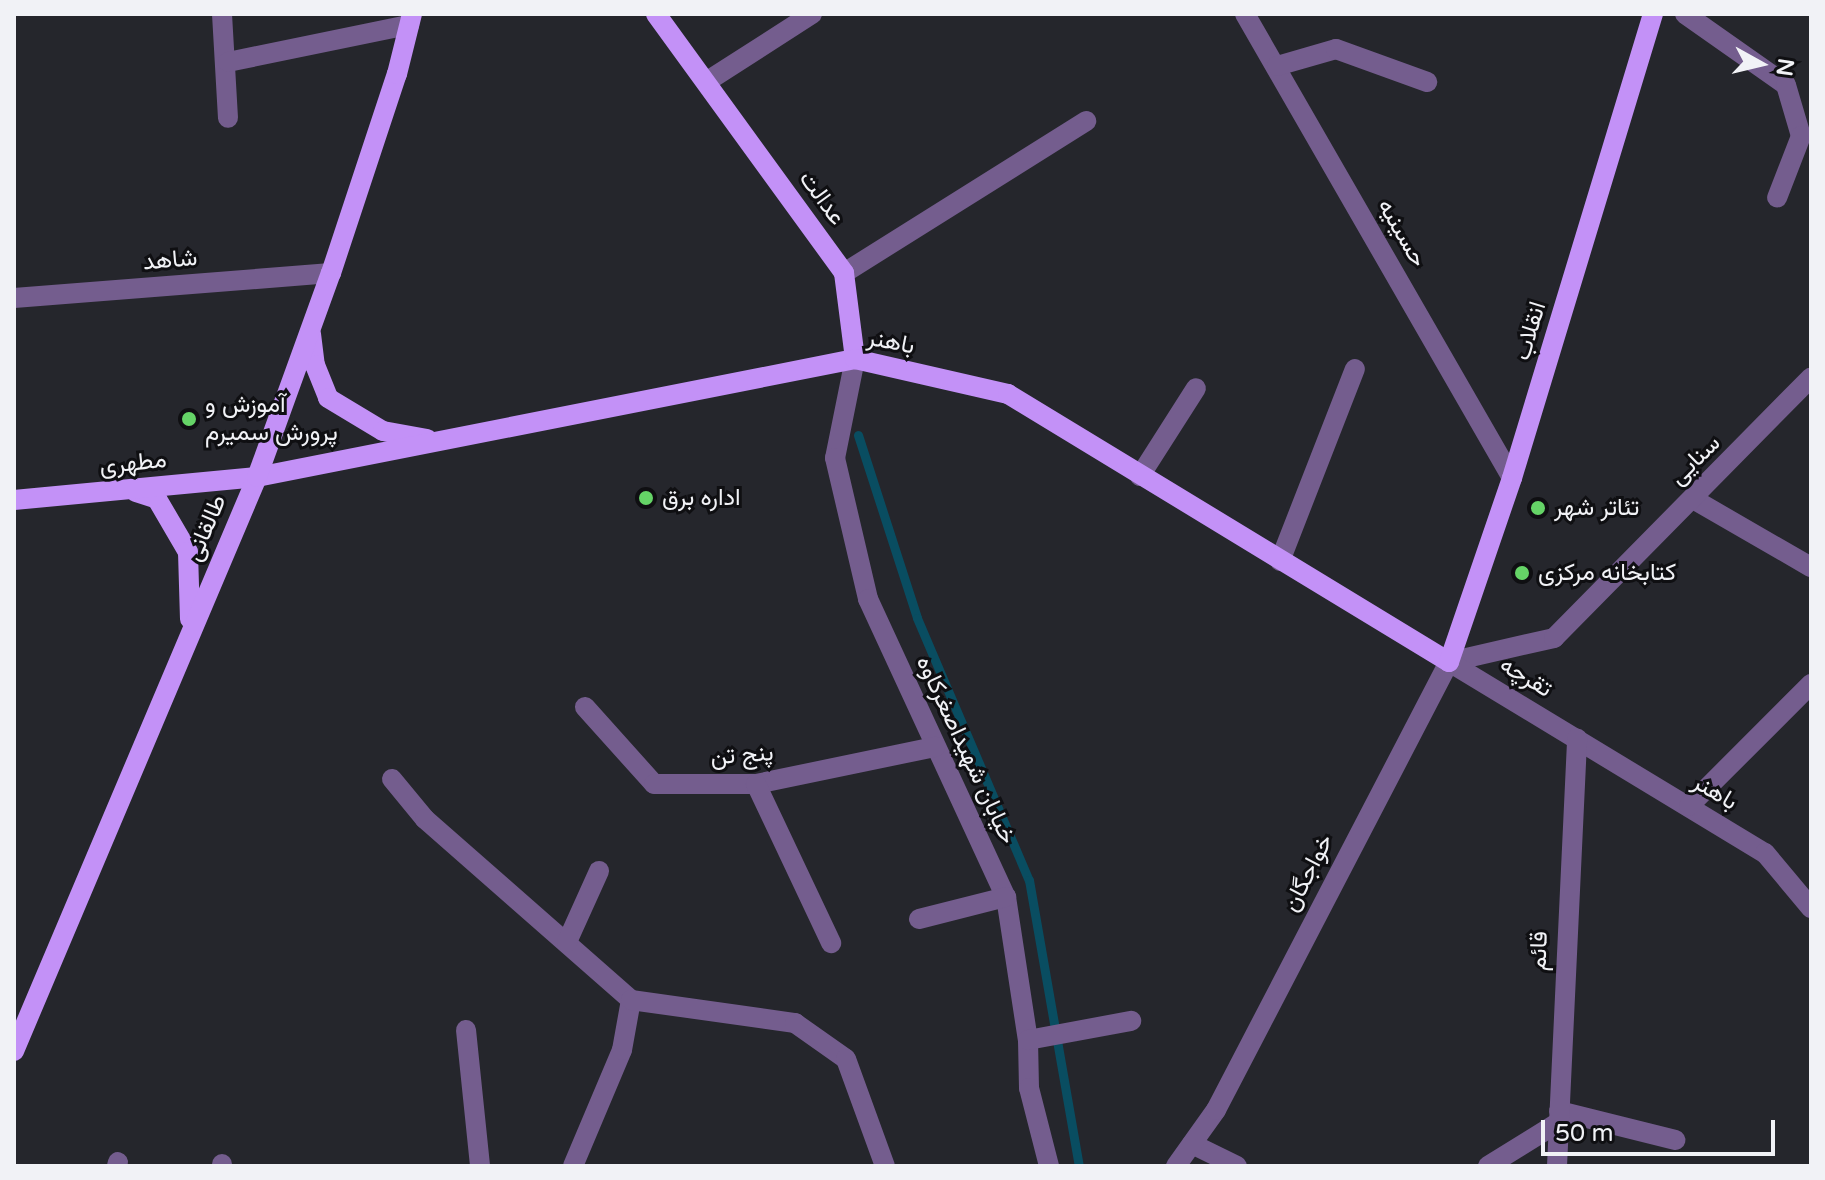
<!DOCTYPE html>
<meta charset="utf-8">
<style>
body{margin:0}
#map{position:relative;width:1825px;height:1180px;overflow:hidden;background:#25262c;font-family:"Varela Round",Vazirmatn,sans-serif}
div>[style]{position:absolute}
.stream>*{height:9px;margin:-4.5px;padding:0 4.5px;transform-origin:4.5px;border-radius:4.5px;background:#094d61}
.minor>*{height:20px;margin:-10px;padding:0 10px;transform-origin:10px;border-radius:10px;background:#745d8e}
.major>*{height:20px;margin:-10px;padding:0 10px;transform-origin:10px;border-radius:10px;background:#c391f7}
.dots>*{width:22px;height:22px;translate:-50% -50%;box-sizing:border-box;border:4px solid #0f0f12;border-radius:50%}
span{translate:-50% -50%;white-space:nowrap;text-align:center;line-height:1.15;-webkit-text-stroke:6px #0f0f12;paint-order:stroke}
.street-label{font-size:24px;color:#f1f2f6}
.poi-label{font-size:24px;color:#f1f2f6}
.left{translate:0 -50%;text-align:left}
.frame{position:absolute;inset:0;border:16px solid #f1f2f6;pointer-events:none}
.north{position:absolute;left:1721px;top:24px;width:80px;height:80px;-webkit-text-stroke:6px #0f0f12;paint-order:stroke;rotate:98deg;font-size:22px;font-weight:700;line-height:32px;text-align:center;color:#f1f2f6}
.north::after{content:'';display:block;margin:auto;width:28px;height:36px;background:#f1f2f6;clip-path:polygon(50% 0,100% 100%,50% 72%,0 100%)}
.scale{position:absolute;left:1541px;top:1120px;width:234px;height:36px;box-sizing:border-box;border:4px solid #f1f2f6;border-top:0;padding-left:10px;font-size:24px;line-height:28px;white-space:nowrap;color:#f1f2f6;-webkit-text-stroke:6px #0f0f12;paint-order:stroke}
</style>
<div id="map">
<div class="stream">
<div style="left:858px;top:435px;width:192px;rotate:72.1deg"></div>
<div style="left:917px;top:618px;width:285px;rotate:66.9deg"></div>
<div style="left:1029px;top:880px;width:290px;rotate:80.1deg"></div>
</div>
<div class="minor">
<div style="left:222px;top:14px;width:104px;rotate:86.7deg"></div>
<div style="left:1245px;top:14px;width:535px;rotate:60.08deg"></div>
<div style="left:1685px;top:14px;width:123px;rotate:35.1deg"></div>
<div style="left:1786px;top:85px;width:53px;rotate:73.6deg"></div>
<div style="left:1801px;top:136px;width:66px;rotate:111.2deg"></div>
<div style="left:228px;top:62px;width:185px;rotate:-11.6deg"></div>
<div style="left:1277px;top:66px;width:61px;rotate:-16.1deg"></div>
<div style="left:1336px;top:49px;width:97px;rotate:19.9deg"></div>
<div style="left:706px;top:82px;width:126px;rotate:-32.7deg"></div>
<div style="left:844px;top:273px;width:286px;rotate:-32.1deg"></div>
<div style="left:14px;top:298px;width:318px;rotate:-4.5deg"></div>
<div style="left:855px;top:359px;width:101px;rotate:101.4deg"></div>
<div style="left:835px;top:458px;width:145px;rotate:76.8deg"></div>
<div style="left:868px;top:599px;width:328px;rotate:65.2deg"></div>
<div style="left:1006px;top:897px;width:145px;rotate:81.3deg"></div>
<div style="left:1028px;top:1040px;width:48px;rotate:88.8deg"></div>
<div style="left:1029px;top:1088px;width:81px;rotate:75.6deg"></div>
<div style="left:1140px;top:476px;width:104px;rotate:-57.5deg"></div>
<div style="left:1693px;top:499px;width:136px;rotate:30deg"></div>
<div style="left:1280px;top:561px;width:206px;rotate:-68.7deg"></div>
<div style="left:1449px;top:662px;width:108px;rotate:-12.9deg"></div>
<div style="left:1554px;top:638px;width:366px;rotate:-45.4deg"></div>
<div style="left:1449px;top:662px;width:369px;rotate:31.2deg"></div>
<div style="left:1765px;top:853px;width:72px;rotate:50.1deg"></div>
<div style="left:585px;top:707px;width:103px;rotate:48.1deg"></div>
<div style="left:654px;top:784px;width:102px"></div>
<div style="left:756px;top:784px;width:183px;rotate:-11.7deg"></div>
<div style="left:392px;top:779px;width:52px;rotate:50.5deg"></div>
<div style="left:425px;top:819px;width:274px;rotate:41.3deg"></div>
<div style="left:756px;top:784px;width:176px;rotate:64.7deg"></div>
<div style="left:1689px;top:806px;width:173px;rotate:-45deg"></div>
<div style="left:919px;top:919px;width:90px;rotate:-14.2deg"></div>
<div style="left:567px;top:942px;width:78px;rotate:-65.7deg"></div>
<div style="left:466px;top:1030px;width:137px;rotate:84.1deg"></div>
<div style="left:1028px;top:1040px;width:105px;rotate:-10.5deg"></div>
<div style="left:1559px;top:1111px;width:120px;rotate:14deg"></div>
<div style="left:1192px;top:1144px;width:50px;rotate:26.1deg"></div>
<div style="left:222px;top:1164px;width:2px;rotate:90deg"></div>
<div style="left:117px;top:1166px;width:4px;rotate:-76deg"></div>
<div style="left:573px;top:1166px;width:126px;rotate:-67.1deg"></div>
<div style="left:622px;top:1050px;width:51px;rotate:-79.8deg"></div>
<div style="left:631px;top:1000px;width:166px;rotate:8deg"></div>
<div style="left:795px;top:1023px;width:62px;rotate:35.2deg"></div>
<div style="left:846px;top:1059px;width:114px;rotate:70deg"></div>
<div style="left:1176px;top:1166px;width:69px;rotate:-54.5deg"></div>
<div style="left:1216px;top:1110px;width:505px;rotate:-62.52deg"></div>
<div style="left:1488px;top:1166px;width:84px;rotate:-31.8deg"></div>
<div style="left:1557px;top:1166px;width:428px;rotate:-87.3deg"></div>
</div>
<div class="major">
<div style="left:656px;top:14px;width:320px;rotate:54deg"></div>
<div style="left:844px;top:273px;width:87px;rotate:82.7deg"></div>
<div style="left:311px;top:334px;width:31px;rotate:83deg"></div>
<div style="left:315px;top:365px;width:35px;rotate:68deg"></div>
<div style="left:328px;top:398px;width:64px;rotate:31deg"></div>
<div style="left:383px;top:431px;width:45px;rotate:10.3deg"></div>
<div style="left:136px;top:492px;width:22px;rotate:18deg"></div>
<div style="left:157px;top:499px;width:61px;rotate:59.7deg"></div>
<div style="left:188px;top:552px;width:67px;rotate:88.3deg"></div>
<div style="left:14px;top:500px;width:244px;rotate:-5.4deg"></div>
<div style="left:257px;top:477px;width:610px;rotate:-11.16deg"></div>
<div style="left:855px;top:359px;width:157px;rotate:12.9deg"></div>
<div style="left:1008px;top:394px;width:516px;rotate:31.29deg"></div>
<div style="left:1449px;top:662px;width:194px;rotate:-71.1deg"></div>
<div style="left:1512px;top:478px;width:485px;rotate:-73.1deg"></div>
<div style="left:14px;top:1051px;width:623px;rotate:-67.05deg"></div>
<div style="left:257px;top:477px;width:217px;rotate:-70.1deg"></div>
<div style="left:331px;top:273px;width:210px;rotate:-71.7deg"></div>
<div style="left:397px;top:74px;width:62px;rotate:-76deg"></div>
</div>
<div class="dots">
<div style="left:189px;top:419px;background:#65d467"></div>
<div style="left:646px;top:498px;background:#65d467"></div>
<div style="left:1538px;top:508px;background:#65d467"></div>
<div style="left:1522px;top:573px;background:#65d467"></div>
</div>
<div class="street-label">
<span style="left:822px;top:198px;rotate:54deg">عدالت</span>
<span style="left:1402px;top:233px;rotate:60deg">حسینیه</span>
<span style="left:170px;top:260px;rotate:-5deg">شاهد</span>
<span style="left:1530px;top:331px;rotate:-73deg">انقلاب</span>
<span style="left:891px;top:342px;rotate:11deg">باهنر</span>
<span style="left:1695px;top:460px;rotate:-44deg">سنایی</span>
<span style="left:133px;top:463px;rotate:-6deg">مطهری</span>
<span style="left:206px;top:528px;rotate:-67deg">طالقانی</span>
<span style="left:1526px;top:677px;rotate:31deg">تقرچه</span>
<span style="left:966px;top:750px;rotate:65deg">خیابان شهیداصغرکاوه</span>
<span style="left:742px;top:755px;rotate:-4deg">پنج تن</span>
<span style="left:1715px;top:792px;rotate:31deg">باهنر</span>
<span style="left:1308px;top:873px;rotate:-63deg">خواجگان</span>
<span style="left:1539px;top:951px;rotate:-88deg">قائم</span>
</div>
<div class="poi-label">
<span class="left" style="left:205px;top:419px">آموزش و<br>پرورش سمیرم</span>
<span class="left" style="left:662px;top:498px">اداره برق</span>
<span class="left" style="left:1554px;top:508px">تئاتر شهر</span>
<span class="left" style="left:1538px;top:573px">کتابخانه مرکزی</span>
</div>
<div class="frame"></div>
<div class="north">N</div>
<div class="scale">50 m</div>
</div>
